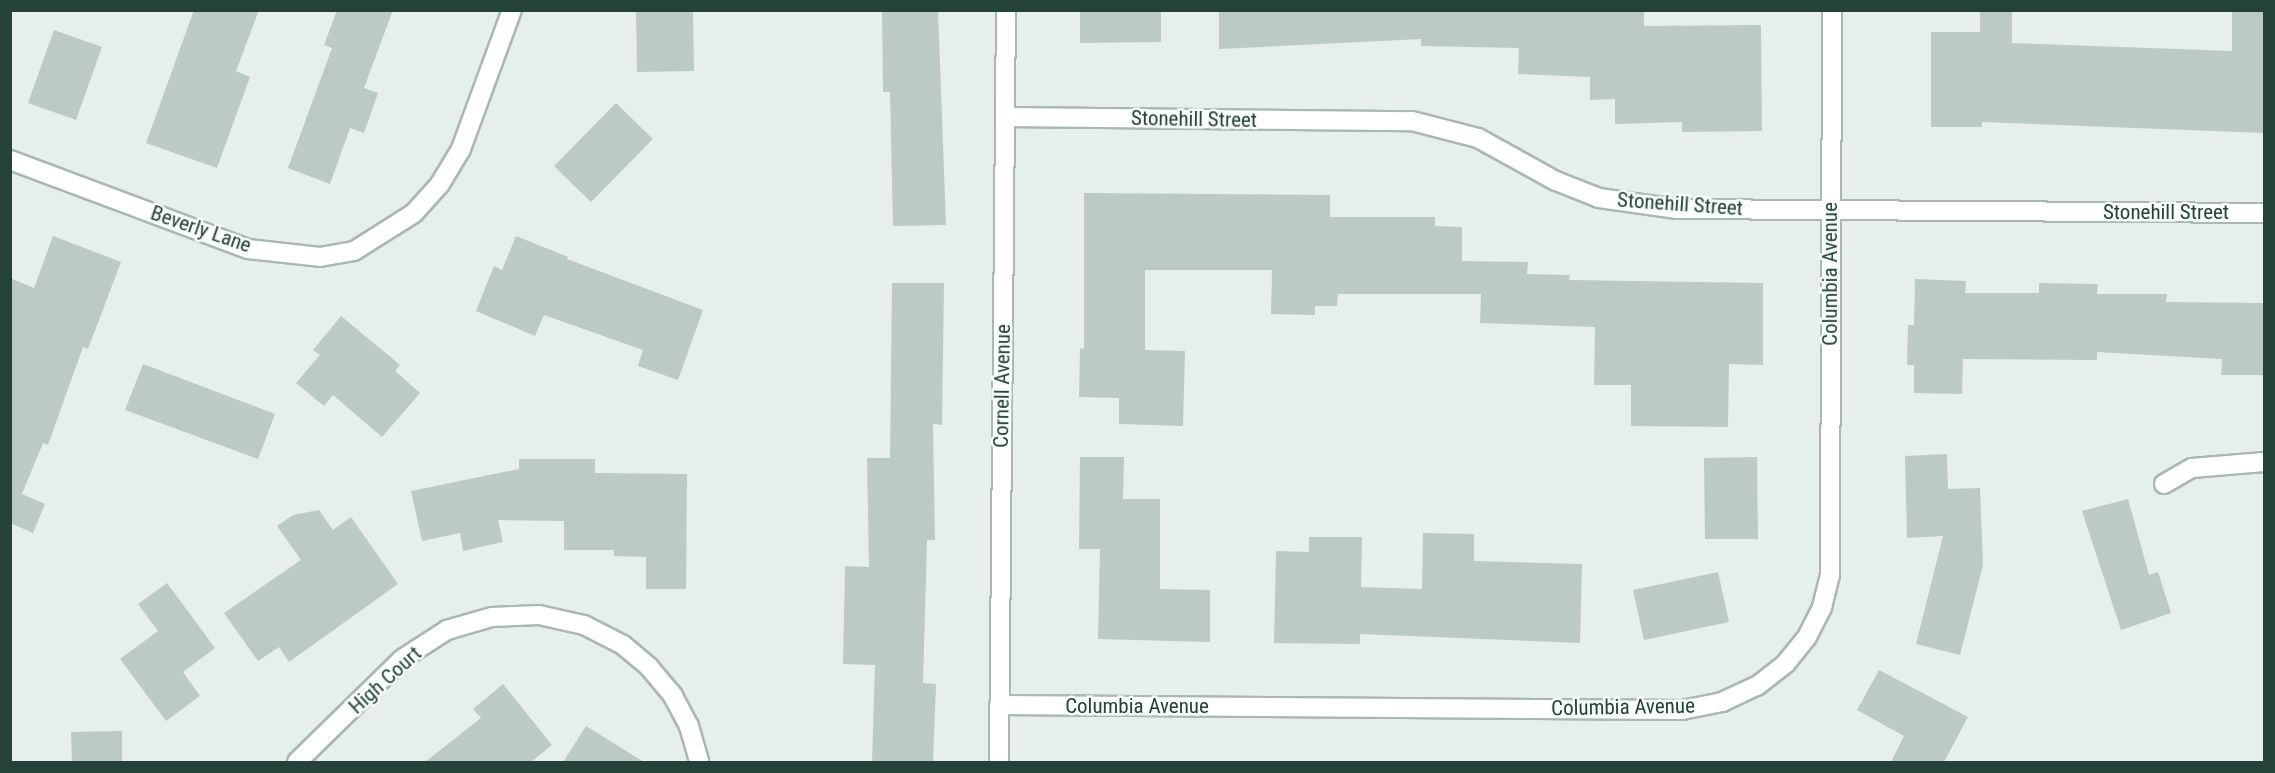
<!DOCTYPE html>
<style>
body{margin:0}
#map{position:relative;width:2275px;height:773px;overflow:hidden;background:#e6efeb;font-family:"Roboto Condensed",sans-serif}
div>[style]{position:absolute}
.building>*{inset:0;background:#bbcac4}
.roads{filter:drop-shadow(2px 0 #a8b8b2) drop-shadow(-2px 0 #a8b8b2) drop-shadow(0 2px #a8b8b2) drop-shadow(0 -2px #a8b8b2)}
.lane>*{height:18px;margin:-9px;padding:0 9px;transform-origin:9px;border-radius:9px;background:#fff}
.street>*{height:18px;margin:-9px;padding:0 9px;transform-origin:9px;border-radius:9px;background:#fff}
span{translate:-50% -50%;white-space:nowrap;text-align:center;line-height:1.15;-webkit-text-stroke:5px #f7fbf9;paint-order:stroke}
.street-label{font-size:21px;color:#24423a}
.frame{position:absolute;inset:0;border:12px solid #24423a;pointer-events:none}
</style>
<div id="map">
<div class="building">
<div style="clip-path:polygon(194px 10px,259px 10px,236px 71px,250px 77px,217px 168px,146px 143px)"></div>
<div style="clip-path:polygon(337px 10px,393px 10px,364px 88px,378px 93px,364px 133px,350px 128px,330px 184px,288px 168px,332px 48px,324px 45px)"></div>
<div style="clip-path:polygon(636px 10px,693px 10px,694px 71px,637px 72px)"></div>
<div style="clip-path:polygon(882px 10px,938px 10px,946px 225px,893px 226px,890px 92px,883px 92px)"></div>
<div style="clip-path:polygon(1080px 10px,1161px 10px,1161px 42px,1080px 43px)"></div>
<div style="clip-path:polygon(1219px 10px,1644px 10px,1644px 26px,1761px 25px,1762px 131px,1682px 132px,1682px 122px,1615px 124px,1615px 99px,1590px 100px,1590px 77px,1518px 74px,1519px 48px,1421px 46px,1421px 39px,1219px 49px)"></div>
<div style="clip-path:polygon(1980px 10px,2012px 10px,2012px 43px,2232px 51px,2232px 10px,2265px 10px,2265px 133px,1982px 122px,1982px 127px,1931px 127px,1931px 32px,1980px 32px)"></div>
<div style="clip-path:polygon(54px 30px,102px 47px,76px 120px,28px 103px)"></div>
<div style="clip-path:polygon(616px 103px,653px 139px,591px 202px,554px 166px)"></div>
<div style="clip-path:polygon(1084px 193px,1330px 195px,1330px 217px,1435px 217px,1435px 226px,1462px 227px,1462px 261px,1528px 262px,1527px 274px,1570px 275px,1569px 280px,1763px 283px,1763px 365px,1729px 364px,1728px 427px,1631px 426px,1631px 385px,1594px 385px,1595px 327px,1480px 323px,1481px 294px,1338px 294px,1337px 306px,1315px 306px,1315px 315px,1271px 314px,1272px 270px,1145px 270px,1145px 350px,1185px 351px,1183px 426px,1119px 424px,1119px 398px,1079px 397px,1080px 348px,1084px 349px)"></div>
<div style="clip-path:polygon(53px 236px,121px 262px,88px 349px,83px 347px,48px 445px,43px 443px,22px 494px,45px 504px,33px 533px,10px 523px,10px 278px,34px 288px)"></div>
<div style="clip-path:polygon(516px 236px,568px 257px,567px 259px,703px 310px,678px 380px,638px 366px,643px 350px,544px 315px,535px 336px,476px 311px,494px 266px,502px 270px)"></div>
<div style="clip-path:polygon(1915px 279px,1966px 281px,1965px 293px,2039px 293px,2039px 283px,2098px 284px,2097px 294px,2167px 294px,2166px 302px,2265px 303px,2265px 375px,2221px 375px,2222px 359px,2097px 352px,2097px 360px,1963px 359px,1962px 394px,1914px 393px,1914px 365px,1907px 365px,1908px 325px,1914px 325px)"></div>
<div style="clip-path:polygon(892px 283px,944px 283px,942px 425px,933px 424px,935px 540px,927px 540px,923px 683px,936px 684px,933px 762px,872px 762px,875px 665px,843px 664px,845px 566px,869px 567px,867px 458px,890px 458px)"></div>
<div style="clip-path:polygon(341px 316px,400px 365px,395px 371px,420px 393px,382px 437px,333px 395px,324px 406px,296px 383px,320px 355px,313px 350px)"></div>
<div style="clip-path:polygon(143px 364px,275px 414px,258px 459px,125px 410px)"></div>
<div style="clip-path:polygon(1947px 454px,1948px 489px,1980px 488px,1983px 565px,1960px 655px,1916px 644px,1943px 536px,1907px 538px,1905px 456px)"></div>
<div style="clip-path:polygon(1080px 457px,1124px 457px,1123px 499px,1160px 499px,1160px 589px,1210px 590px,1210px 642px,1098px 639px,1100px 549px,1079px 549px)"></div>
<div style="clip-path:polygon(1757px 457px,1758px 539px,1705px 539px,1704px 458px)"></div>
<div style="clip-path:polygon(519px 459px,595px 459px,595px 473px,687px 474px,686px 589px,646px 589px,646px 557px,614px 556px,614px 550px,564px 550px,564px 521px,498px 520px,503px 542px,463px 551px,460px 533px,422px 541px,411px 491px,519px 469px)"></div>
<div style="clip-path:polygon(2128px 499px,2149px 575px,2158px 572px,2171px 613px,2121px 630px,2082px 511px)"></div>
<div style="clip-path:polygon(319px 510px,333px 530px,351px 517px,398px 584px,289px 662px,279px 647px,258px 661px,224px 613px,301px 560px,277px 526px,293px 515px)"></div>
<div style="clip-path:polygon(1423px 533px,1474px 534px,1474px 561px,1582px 564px,1580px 643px,1360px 634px,1360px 644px,1274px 643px,1276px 551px,1309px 552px,1309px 537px,1362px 537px,1361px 587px,1422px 589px)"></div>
<div style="clip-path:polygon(1718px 572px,1729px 622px,1644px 640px,1633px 590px)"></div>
<div style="clip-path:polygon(167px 583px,215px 648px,183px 672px,200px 696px,166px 721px,120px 659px,158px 631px,138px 604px)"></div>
<div style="clip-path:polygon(1879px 670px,1968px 717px,1944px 762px,1891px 762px,1904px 736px,1857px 710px)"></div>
<div style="clip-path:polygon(503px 684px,552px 745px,531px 762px,425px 762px,481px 718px,473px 709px)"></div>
<div style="clip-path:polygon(586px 726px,644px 762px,563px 762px)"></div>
<div style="clip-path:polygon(122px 731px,122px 762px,72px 762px,71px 732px)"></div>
</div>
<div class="roads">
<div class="lane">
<div style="left:2164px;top:484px;width:32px;rotate:-30deg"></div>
<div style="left:2192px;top:468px;width:72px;rotate:-4.8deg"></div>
</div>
<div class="street">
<div style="left:1005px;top:117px;width:407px;rotate:0.6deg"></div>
<div style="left:1412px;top:121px;width:68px;rotate:14.4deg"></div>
<div style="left:1478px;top:138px;width:89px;rotate:28.9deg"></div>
<div style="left:1556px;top:181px;width:46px;rotate:21.6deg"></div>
<div style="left:1599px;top:198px;width:79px;rotate:8deg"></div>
<div style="left:1677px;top:209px;width:587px;rotate:0.39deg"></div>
<div style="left:10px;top:160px;width:254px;rotate:20.5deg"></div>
<div style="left:248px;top:249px;width:72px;rotate:6.3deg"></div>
<div style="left:320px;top:257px;width:35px;rotate:-10deg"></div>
<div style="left:354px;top:251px;width:71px;rotate:-32.3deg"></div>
<div style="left:414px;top:213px;width:39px;rotate:-48deg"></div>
<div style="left:440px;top:184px;width:41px;rotate:-59deg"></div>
<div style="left:461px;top:149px;width:148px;rotate:-69.9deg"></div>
<div style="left:999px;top:705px;width:683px;rotate:0.42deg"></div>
<div style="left:1682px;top:710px;width:41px;rotate:-11.3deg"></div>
<div style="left:1722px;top:702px;width:38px;rotate:-25deg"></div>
<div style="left:1757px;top:686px;width:37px;rotate:-38deg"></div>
<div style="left:1786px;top:663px;width:33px;rotate:-51deg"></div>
<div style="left:1807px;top:637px;width:34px;rotate:-63deg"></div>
<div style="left:1822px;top:607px;width:33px;rotate:-76deg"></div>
<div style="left:1830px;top:575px;width:565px;rotate:-89.8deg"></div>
<div style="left:297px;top:762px;width:147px;rotate:-44.4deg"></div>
<div style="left:402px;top:659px;width:54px;rotate:-32.8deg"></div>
<div style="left:447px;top:630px;width:47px;rotate:-16.1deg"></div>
<div style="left:492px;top:617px;width:47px;rotate:-2.4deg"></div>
<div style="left:539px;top:615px;width:46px;rotate:12.5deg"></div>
<div style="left:584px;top:625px;width:44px;rotate:27.1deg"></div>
<div style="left:623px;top:645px;width:34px;rotate:40deg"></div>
<div style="left:649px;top:667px;width:38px;rotate:50deg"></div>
<div style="left:673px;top:696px;width:34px;rotate:62deg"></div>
<div style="left:689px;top:726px;width:37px;rotate:74deg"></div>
<div style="left:999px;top:762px;width:752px;rotate:-89.47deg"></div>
</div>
</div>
<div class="street-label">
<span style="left:1194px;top:119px;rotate:1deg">Stonehill Street</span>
<span style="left:1680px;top:204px;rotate:4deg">Stonehill Street</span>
<span style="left:2166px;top:212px">Stonehill Street</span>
<span style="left:201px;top:229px;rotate:19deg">Beverly Lane</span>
<span style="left:1830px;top:274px;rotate:-90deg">Columbia Avenue</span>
<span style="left:1002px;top:386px;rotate:-89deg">Cornell Avenue</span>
<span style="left:385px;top:680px;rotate:-42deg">High Court</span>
<span style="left:1137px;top:706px">Columbia Avenue</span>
<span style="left:1623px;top:707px;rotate:-1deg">Columbia Avenue</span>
</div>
<div class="frame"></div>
</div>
